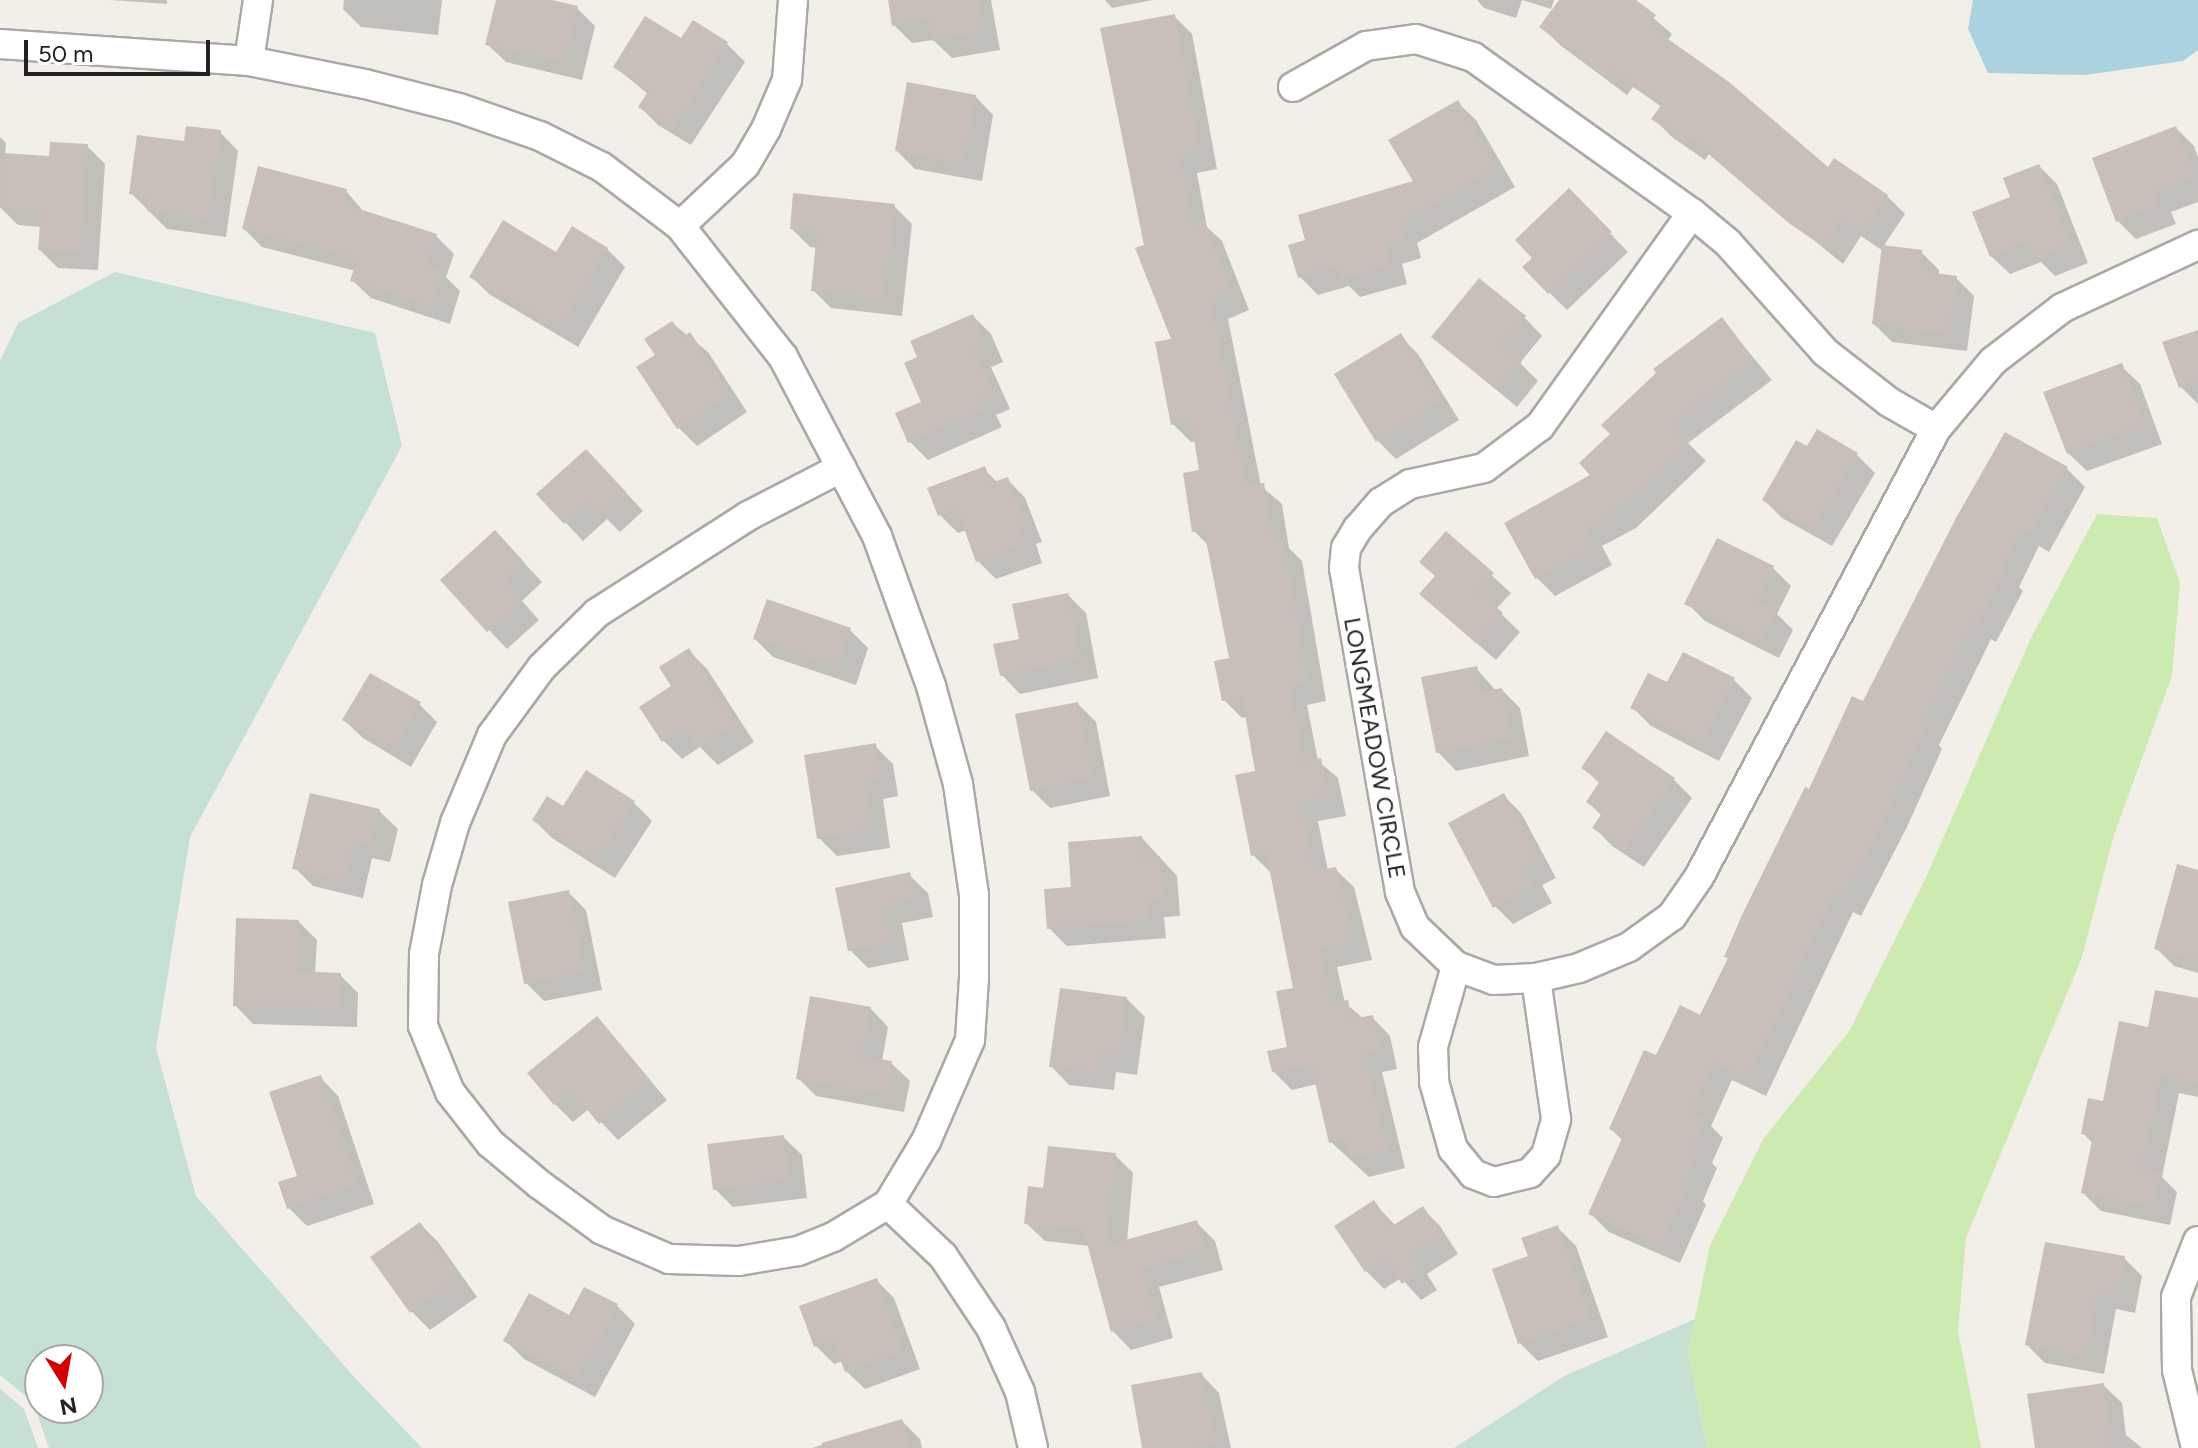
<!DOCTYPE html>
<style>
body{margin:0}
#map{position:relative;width:2198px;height:1448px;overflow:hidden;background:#f2efe9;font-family:Figtree,sans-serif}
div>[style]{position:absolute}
.grass>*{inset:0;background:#cdebb0}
.wetland>*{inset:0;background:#c6e0d4}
.water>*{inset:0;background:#aad3df}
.shadow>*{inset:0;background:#0003}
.building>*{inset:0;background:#c7bfb8}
.roads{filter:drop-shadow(2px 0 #a9a9a9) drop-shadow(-2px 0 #a9a9a9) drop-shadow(0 2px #a9a9a9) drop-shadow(0 -2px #a9a9a9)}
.minor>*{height:28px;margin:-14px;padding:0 14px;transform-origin:14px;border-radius:14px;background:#fff}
span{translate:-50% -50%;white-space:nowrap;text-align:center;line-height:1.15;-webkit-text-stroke:8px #fff;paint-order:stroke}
.street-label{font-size:24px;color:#222}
.north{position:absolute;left:24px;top:1344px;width:80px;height:80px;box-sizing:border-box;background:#fff;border:2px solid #a7a7a7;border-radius:50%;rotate:169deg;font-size:22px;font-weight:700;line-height:32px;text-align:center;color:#222}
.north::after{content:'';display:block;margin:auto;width:28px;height:36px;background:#d40000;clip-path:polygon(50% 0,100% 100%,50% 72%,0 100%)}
.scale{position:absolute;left:24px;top:40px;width:186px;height:36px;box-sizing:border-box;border:4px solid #222;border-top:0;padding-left:10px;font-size:24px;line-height:28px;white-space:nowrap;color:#222;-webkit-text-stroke:6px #fff;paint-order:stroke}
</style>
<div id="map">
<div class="grass">
<div style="clip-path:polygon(2097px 514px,2157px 518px,2180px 583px,2172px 676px,2113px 838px,2082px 957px,1966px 1238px,1958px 1331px,1981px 1448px,1707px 1448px,1688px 1352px,1710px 1245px,1764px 1138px,1850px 1030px,1927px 875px,2030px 640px)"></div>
</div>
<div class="wetland">
<div style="clip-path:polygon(evenodd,115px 272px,375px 333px,402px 446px,190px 837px,156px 1048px,196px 1196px,356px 1379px,422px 1448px,49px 1448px,33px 1402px,0 1375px,0 361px,18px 323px,115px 272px,88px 1360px,88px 1408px,40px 1408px,40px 1360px,88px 1360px)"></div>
<div style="clip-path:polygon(1695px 1319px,1688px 1352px,1707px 1448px,1454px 1448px,1564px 1376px)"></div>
<div style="clip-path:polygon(0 1389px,24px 1409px,38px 1448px,0 1448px)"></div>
</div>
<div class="water">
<div style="clip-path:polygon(1973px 0,2198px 0,2198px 50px,2183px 61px,2085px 75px,1988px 73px,1968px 29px)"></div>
</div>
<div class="shadow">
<div style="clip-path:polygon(111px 0,167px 0,167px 4px)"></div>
<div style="clip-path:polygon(344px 0,442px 0,438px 35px,361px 27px,343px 9px)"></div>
<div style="clip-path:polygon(498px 0,550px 0,577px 8px,595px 26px,582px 80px,506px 62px,487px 44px)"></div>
<div style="clip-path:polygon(890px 0,991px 0,1000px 50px,952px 58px,933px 40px,912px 43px,894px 25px)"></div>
<div style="clip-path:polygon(1105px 0,1153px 0,1112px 8px)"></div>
<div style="clip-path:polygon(1477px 0,1522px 0,1516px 18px,1484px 8px)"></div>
<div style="clip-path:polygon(1522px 0,1554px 0,1551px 9px)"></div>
<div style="clip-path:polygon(1562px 0,1632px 0,1672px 34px,1667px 41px,1829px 170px,1887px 196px,1905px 214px,1883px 247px,1921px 252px,1939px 270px,1939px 276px,1956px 278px,1974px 296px,1967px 351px,1892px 342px,1874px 324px,1883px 251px,1861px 236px,1843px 264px,1709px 154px,1705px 160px,1672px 137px,1654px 119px,1662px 107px,1633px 87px,1627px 95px,1560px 45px,1542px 27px)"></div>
<div style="clip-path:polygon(1174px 16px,1192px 34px,1217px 169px,1197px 173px,1207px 227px,1222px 241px,1249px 310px,1228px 319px,1261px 486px,1282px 504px,1289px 548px,1302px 561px,1326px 701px,1307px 705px,1318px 761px,1338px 778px,1346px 816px,1318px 821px,1328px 871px,1335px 869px,1354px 887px,1372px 960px,1337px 967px,1345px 1003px,1364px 1019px,1372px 1017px,1390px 1036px,1397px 1069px,1382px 1072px,1405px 1168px,1369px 1177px,1331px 1142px,1317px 1084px,1292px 1090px,1273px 1071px,1290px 1049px,1295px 989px,1271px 873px,1253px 855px,1258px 773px,1247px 717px,1242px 718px,1224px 700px,1231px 660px,1209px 546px,1194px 531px,1202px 472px,1196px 441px,1191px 442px,1173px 424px,1174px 340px,1146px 246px)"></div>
<div style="clip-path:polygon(682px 41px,727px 44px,745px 62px,691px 145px,658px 125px,640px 107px,648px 94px,615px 67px)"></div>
<div style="clip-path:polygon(975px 96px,993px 115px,982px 181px,915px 169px,897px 151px)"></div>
<div style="clip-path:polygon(1457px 102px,1476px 120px,1515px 187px,1417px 243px,1421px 258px,1402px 264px,1407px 284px,1360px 297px,1349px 286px,1318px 295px,1300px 277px,1416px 182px)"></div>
<div style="clip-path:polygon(2176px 128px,2194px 146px,2198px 157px,2198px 202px,2171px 212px,2176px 224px,2136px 239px,2118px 221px,2094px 159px)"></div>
<div style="clip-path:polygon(220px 132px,238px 151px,226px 237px,167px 229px,131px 193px)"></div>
<div style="clip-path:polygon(0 137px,6px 143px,5px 155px,51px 158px,87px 146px,105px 164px,98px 270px,58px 268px,40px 250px,42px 227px,18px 225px,0 207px)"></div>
<div style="clip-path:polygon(2039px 166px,2057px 184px,2088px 263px,2055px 276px,2041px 262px,2010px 274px,1991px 256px,2013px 198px)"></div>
<div style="clip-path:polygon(346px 191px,364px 212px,436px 236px,454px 254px,446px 277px,460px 291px,450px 324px,371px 298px,352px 280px,356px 271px,262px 247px,244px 229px)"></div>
<div style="clip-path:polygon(1569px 191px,1628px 252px,1567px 310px,1525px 268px,1535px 258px)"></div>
<div style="clip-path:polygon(894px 206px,912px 224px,902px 316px,831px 308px,813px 290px,818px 248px,810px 247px,792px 229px)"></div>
<div style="clip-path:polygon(607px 249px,625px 267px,578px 347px,489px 294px,471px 276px,557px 254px)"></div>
<div style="clip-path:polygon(973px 316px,991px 334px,1003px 362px,991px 367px,1010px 409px,996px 415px,1002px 427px,928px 460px,910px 442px,924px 403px)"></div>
<div style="clip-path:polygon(1525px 318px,1542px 336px,1520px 363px,1538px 381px,1517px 407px,1433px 337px)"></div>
<div style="clip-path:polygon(1722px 320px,1772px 380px,1688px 443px,1706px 461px,1636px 528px,1602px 546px,1612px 565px,1555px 596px,1537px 578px,1506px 524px,1593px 476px)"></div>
<div style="clip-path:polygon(672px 323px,708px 352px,747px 412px,697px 446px,679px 428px,657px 356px)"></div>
<div style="clip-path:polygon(2198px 332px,2198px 404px,2181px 387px)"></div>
<div style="clip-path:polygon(1400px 336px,1418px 354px,1459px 420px,1396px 459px,1378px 441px)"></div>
<div style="clip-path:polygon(2121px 366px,2140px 384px,2162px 444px,2087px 471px,2068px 453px)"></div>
<div style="clip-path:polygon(2006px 435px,2067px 469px,2085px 487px,2049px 552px,2039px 546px,2019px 587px,2023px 591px,1996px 642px,1991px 639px,1939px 745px,1942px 749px,1907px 827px,1861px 916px,1853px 912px,1766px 1096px,1732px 1080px,1711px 1126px,1723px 1138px,1712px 1163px,1717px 1168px,1703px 1201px,1706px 1205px,1680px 1263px,1609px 1232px,1591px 1214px,1623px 1141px,1611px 1129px,1657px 1058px,1701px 1018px,1810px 792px,1864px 704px)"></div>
<div style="clip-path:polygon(1808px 449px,1857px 455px,1875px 473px,1832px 546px,1782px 518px,1764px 500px)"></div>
<div style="clip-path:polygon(604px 469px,643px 511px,620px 532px,607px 519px,583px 541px,539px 494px)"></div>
<div style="clip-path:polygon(984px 469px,998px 483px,1007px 479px,1025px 498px,1042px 542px,1036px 544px,1042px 563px,996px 579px,978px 561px,967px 530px,958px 533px,940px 515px)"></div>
<div style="clip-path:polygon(1446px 534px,1511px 593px,1496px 609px,1520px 632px,1496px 660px,1440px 611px,1437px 577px)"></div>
<div style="clip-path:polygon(513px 551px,542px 582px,522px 601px,539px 620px,507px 649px,442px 580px)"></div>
<div style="clip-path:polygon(1773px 568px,1791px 586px,1777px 614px,1793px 630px,1779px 658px,1705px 621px,1687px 603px)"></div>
<div style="clip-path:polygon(1068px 595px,1086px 613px,1098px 678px,1020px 694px,1002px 675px,1022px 640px)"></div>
<div style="clip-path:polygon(768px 602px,850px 630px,868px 648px,856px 685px,773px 657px,755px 639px)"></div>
<div style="clip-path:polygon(689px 651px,707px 669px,754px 742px,718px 765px,700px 747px,682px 759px,664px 741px,642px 707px,674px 687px)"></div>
<div style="clip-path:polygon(1476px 668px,1496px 691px,1502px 690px,1520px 708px,1529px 756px,1456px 771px,1438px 752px)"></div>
<div style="clip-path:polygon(1734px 680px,1752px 698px,1719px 761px,1651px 726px,1633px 708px,1667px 685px)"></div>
<div style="clip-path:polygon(419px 704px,437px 722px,411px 767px,363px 738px,344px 720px)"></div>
<div style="clip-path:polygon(1078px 704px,1096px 722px,1110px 796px,1050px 808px,1032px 790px)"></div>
<div style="clip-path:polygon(875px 746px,893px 764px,898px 796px,883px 799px,890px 848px,837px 856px,819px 838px)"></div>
<div style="clip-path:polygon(1584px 768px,1674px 780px,1692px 798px,1644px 867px,1612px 846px,1594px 827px,1602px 816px,1588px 802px,1600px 784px)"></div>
<div style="clip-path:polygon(1503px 795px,1521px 813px,1556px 878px,1542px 885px,1552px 903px,1513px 924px,1495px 906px)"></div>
<div style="clip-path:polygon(634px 803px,652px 821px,615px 878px,552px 838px,534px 820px,563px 809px)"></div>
<div style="clip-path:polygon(379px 811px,398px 829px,390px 862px,372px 858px,363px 898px,313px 886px,295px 868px)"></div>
<div style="clip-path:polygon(1142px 838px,1177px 876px,1180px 916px,1164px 917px,1166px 938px,1067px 946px,1049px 928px,1073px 889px)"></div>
<div style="clip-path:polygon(2198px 872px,2198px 973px,2174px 966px,2156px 948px)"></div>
<div style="clip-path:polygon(909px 875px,928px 893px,933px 917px,902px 923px,909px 960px,868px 968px,850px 950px)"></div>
<div style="clip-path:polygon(568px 892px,586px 910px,602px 990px,544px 1001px,526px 983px)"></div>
<div style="clip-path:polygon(299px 922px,317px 940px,315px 974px,340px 975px,358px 993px,357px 1027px,253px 1024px,235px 1005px)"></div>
<div style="clip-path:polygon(1127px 999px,1145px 1017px,1137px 1075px,1116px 1072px,1114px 1090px,1069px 1085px,1051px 1066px)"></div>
<div style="clip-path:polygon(2198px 1000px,2198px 1097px,2179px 1093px,2162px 1177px,2177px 1192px,2170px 1225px,2101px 1211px,2083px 1193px,2093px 1144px,2083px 1133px,2149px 1029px)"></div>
<div style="clip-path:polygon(870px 1008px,888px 1027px,882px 1061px,891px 1063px,910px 1081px,904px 1112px,816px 1096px,798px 1078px)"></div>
<div style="clip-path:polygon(597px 1018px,667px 1100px,618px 1140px,589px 1109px,573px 1122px,555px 1104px)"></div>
<div style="clip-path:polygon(320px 1077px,338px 1096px,374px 1204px,307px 1226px,289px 1208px)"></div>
<div style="clip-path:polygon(783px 1137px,802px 1155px,807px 1198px,733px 1207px,715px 1189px)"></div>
<div style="clip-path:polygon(1115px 1155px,1133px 1173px,1127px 1242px,1197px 1223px,1215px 1241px,1223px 1270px,1159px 1287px,1173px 1338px,1131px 1350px,1113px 1331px,1090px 1246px,1045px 1241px,1026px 1223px,1045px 1190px)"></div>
<div style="clip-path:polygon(1374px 1203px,1396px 1226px,1422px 1208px,1440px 1226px,1458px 1254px,1427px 1274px,1437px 1290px,1421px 1300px,1401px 1278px,1384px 1289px,1366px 1271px)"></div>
<div style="clip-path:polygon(420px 1224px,438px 1242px,477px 1297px,430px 1330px,412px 1312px,373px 1257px)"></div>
<div style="clip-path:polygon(1558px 1228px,1576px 1246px,1608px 1337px,1538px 1361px,1520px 1343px,1495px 1270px,1530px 1257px)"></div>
<div style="clip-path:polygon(2124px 1258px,2142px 1276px,2135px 1313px,2116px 1309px,2104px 1374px,2045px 1363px,2027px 1345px)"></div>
<div style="clip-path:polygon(876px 1280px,894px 1298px,920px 1369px,865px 1389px,846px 1371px,843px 1361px,834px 1364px,816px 1346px)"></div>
<div style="clip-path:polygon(617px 1306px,635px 1324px,595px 1397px,524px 1359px,506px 1341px,570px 1317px)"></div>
<div style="clip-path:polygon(1201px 1374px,1219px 1393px,1231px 1448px,1145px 1448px)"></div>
<div style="clip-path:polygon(2103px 1385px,2122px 1403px,2126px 1435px,2142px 1448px,2037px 1448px)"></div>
<div style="clip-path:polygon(902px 1421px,920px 1439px,922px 1448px,812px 1448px)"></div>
</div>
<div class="building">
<div style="clip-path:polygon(496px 0,552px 0,578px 6px,564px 63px,485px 45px)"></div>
<div style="clip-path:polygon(888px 0,981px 0,983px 32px,932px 41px,928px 20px,892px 26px)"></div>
<div style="clip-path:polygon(1559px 0,1636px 0,1656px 15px,1648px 25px,1729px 82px,1828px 167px,1834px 158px,1888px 195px,1862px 233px,1842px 220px,1824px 247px,1790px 224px,1690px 138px,1687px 143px,1651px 119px,1662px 104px,1614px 71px,1608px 79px,1539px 27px)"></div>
<div style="clip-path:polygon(1175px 14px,1200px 151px,1180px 155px,1193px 225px,1204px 221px,1232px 292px,1211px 301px,1247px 486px,1264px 483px,1274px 543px,1284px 541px,1308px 683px,1290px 687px,1304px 761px,1321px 758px,1329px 798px,1301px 803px,1314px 871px,1336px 867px,1355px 942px,1320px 949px,1332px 1003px,1348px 1000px,1352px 1019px,1373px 1015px,1380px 1051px,1365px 1054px,1388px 1150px,1349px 1159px,1344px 1140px,1329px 1143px,1311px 1065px,1272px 1072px,1267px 1051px,1287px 1047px,1276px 991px,1293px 988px,1266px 852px,1251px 856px,1235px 775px,1255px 771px,1242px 697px,1222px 701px,1214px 661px,1229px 658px,1204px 530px,1192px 532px,1183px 473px,1199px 470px,1191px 421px,1171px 425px,1155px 342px,1171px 339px,1135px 248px,1144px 245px,1100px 28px)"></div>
<div style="clip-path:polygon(645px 16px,681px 38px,693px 20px,728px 42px,673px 129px,638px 107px,649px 90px,613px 67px)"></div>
<div style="clip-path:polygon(907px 82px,976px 95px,964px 164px,895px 151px)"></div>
<div style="clip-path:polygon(1458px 100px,1498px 168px,1400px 225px,1404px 240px,1385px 246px,1390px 266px,1340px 280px,1336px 267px,1298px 278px,1288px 245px,1305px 240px,1298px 215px,1413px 181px,1388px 140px)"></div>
<div style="clip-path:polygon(186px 126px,221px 130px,208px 220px,147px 211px,149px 197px,129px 194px,137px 135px,184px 141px)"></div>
<div style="clip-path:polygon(2176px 126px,2196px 178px,2155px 193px,2159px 206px,2116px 222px,2092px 158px)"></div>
<div style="clip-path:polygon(50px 142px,88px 144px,80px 253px,38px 250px,41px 211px,0 208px,2px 153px,49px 156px)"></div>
<div style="clip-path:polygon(2039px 164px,2071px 245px,2035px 259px,2028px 242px,1990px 257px,1972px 212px,2010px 197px,2003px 178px)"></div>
<div style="clip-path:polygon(258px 166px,347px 189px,344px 204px,437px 234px,426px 265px,443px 271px,431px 307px,350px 281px,357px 259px,242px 229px)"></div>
<div style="clip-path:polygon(1569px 188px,1612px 232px,1548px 294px,1522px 267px,1532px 258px,1515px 240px)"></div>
<div style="clip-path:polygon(793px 193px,895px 204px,884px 299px,811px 291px,817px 233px,790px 229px)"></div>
<div style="clip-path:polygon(503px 220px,556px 252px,572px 226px,608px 248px,559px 330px,469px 277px)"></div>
<div style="clip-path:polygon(1882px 245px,1922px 250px,1920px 271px,1957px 276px,1949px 334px,1872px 324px)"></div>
<div style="clip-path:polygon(1479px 278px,1526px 316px,1502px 345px,1522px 361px,1498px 391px,1431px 337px)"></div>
<div style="clip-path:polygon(973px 314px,986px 344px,974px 349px,993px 391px,980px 397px,985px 409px,908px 443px,895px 413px,921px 402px,904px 363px,917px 357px,910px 341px)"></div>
<div style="clip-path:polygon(1722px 317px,1755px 361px,1672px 424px,1689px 442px,1617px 511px,1585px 528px,1595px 546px,1535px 579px,1504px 523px,1590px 475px,1579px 463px,1610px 434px,1601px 425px,1656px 373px,1653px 369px)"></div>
<div style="clip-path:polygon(672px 321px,683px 337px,690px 332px,731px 394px,677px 429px,636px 367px,655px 355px,644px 339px)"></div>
<div style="clip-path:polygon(2198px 330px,2198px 381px,2179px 388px,2162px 342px)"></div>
<div style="clip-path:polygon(1401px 333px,1442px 401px,1376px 442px,1334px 374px)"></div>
<div style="clip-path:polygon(2122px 363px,2145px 425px,2067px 454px,2043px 392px)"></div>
<div style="clip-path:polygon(1817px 429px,1858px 453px,1813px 530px,1762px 500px,1796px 440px,1807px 446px)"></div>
<div style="clip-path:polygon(2005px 432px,2068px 467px,2030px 535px,2020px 530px,2001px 569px,2006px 571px,1978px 625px,1973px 622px,1921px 727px,1925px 729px,1889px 809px,1843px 899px,1834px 895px,1748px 1079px,1714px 1063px,1692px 1112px,1706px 1118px,1693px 1146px,1700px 1148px,1685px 1183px,1689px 1185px,1661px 1247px,1588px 1214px,1623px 1136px,1609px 1129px,1644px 1050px,1656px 1055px,1680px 1005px,1700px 1015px,1728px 958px,1724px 957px,1742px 915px,1805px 787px,1809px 789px,1852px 696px,1863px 701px,1956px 518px)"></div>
<div style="clip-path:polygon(586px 449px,626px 492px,601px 515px,589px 502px,564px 524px,536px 494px)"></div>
<div style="clip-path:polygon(985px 466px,991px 483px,1008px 477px,1025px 524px,1019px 526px,1025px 544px,976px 562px,957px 509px,938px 516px,927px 488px)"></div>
<div style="clip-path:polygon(495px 530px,525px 563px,505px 582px,522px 601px,487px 632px,440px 580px)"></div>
<div style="clip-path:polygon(1446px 531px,1494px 573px,1478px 591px,1503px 613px,1477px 644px,1419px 594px,1435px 576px,1419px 562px)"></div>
<div style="clip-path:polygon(1717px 538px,1774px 566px,1757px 601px,1776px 611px,1761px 641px,1684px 604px)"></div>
<div style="clip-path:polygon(1068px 593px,1081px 660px,1000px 676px,993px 644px,1019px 639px,1012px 604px)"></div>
<div style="clip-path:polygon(767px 599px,851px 628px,838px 668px,753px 639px)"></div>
<div style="clip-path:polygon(689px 648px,737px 724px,698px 748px,685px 728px,662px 742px,639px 707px,671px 686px,659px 667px)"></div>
<div style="clip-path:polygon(1683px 652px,1735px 678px,1701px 744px,1630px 708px,1648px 673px,1667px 682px)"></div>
<div style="clip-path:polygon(1477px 666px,1482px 692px,1502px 688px,1512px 739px,1436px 753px,1421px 677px)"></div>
<div style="clip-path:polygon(370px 673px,421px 702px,393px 750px,342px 720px)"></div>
<div style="clip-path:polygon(1078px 702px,1093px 778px,1030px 791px,1015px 714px)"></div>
<div style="clip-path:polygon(1606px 731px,1675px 778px,1625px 850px,1592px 828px,1602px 813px,1586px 802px,1600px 781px,1581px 768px)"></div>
<div style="clip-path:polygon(876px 743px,881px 778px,865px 781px,873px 830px,817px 839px,804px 755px)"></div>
<div style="clip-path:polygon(586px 770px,635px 801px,596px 861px,532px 820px,547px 796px,563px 806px)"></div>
<div style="clip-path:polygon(310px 793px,380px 809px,372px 845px,355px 841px,345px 881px,292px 869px)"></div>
<div style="clip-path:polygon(1504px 793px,1540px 859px,1525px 867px,1535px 885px,1493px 908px,1448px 823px)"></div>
<div style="clip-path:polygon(1142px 836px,1144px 857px,1160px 856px,1163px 898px,1147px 900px,1148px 921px,1047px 929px,1044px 889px,1071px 887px,1068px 842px)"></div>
<div style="clip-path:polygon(2177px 864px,2198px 870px,2198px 961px,2154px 949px)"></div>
<div style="clip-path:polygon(910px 872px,916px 899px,885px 906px,892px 942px,848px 951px,835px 888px)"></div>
<div style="clip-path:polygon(569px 890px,585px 972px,524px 984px,508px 902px)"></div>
<div style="clip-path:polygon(236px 918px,299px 920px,297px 971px,341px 973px,340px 1009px,233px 1006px)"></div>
<div style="clip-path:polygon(1060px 988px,1127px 997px,1119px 1058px,1099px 1055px,1096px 1073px,1049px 1067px)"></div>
<div style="clip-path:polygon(2155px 990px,2198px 998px,2198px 1084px,2161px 1076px,2142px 1169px,2160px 1172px,2153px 1208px,2081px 1193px,2093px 1136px,2081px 1134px,2088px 1098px,2103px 1101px,2119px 1021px,2148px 1027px)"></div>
<div style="clip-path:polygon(810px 996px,871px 1007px,862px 1056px,892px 1061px,887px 1095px,796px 1079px)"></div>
<div style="clip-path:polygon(597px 1016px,651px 1081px,599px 1124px,571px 1090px,554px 1105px,527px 1073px)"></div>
<div style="clip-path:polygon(321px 1075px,357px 1186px,287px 1209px,278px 1182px,297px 1176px,269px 1092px)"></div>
<div style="clip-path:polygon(784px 1135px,790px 1180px,713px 1190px,707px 1144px)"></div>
<div style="clip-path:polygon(1048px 1146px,1116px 1153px,1107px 1245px,1197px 1220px,1206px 1252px,1142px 1269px,1156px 1320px,1111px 1332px,1083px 1229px,1024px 1224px,1028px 1186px,1043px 1188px)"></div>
<div style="clip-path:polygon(1374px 1200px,1392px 1226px,1423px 1206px,1442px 1235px,1411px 1256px,1421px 1271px,1402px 1284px,1385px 1259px,1365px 1272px,1334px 1226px)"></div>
<div style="clip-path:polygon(420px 1222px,460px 1278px,410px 1313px,370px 1257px)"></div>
<div style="clip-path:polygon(1558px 1225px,1591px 1319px,1518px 1344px,1492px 1269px,1528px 1256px,1521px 1238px)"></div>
<div style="clip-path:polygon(2045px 1242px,2125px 1256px,2117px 1296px,2098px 1292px,2086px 1357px,2025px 1345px)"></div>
<div style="clip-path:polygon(877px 1278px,903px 1351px,845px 1372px,833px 1341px,814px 1347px,799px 1306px)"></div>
<div style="clip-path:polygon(584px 1287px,618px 1304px,577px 1380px,503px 1341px,529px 1293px,569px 1315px)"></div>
<div style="clip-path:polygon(1202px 1372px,1217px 1444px,1194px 1448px,1142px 1448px,1131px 1385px)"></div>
<div style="clip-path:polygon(2104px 1383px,2113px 1448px,2035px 1448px,2027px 1394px)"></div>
<div style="clip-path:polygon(902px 1419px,911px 1448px,822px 1448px,822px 1443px)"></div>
</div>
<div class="roads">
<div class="minor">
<div style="left:0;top:44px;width:250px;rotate:3.9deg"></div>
<div style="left:249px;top:61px;width:118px;rotate:11.2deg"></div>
<div style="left:365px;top:84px;width:97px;rotate:14.3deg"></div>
<div style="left:459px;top:108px;width:86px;rotate:19.1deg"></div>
<div style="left:540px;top:136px;width:69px;rotate:26.6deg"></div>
<div style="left:602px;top:167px;width:98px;rotate:37.1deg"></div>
<div style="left:680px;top:226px;width:167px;rotate:51.8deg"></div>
<div style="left:783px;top:357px;width:202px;rotate:62.3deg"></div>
<div style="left:877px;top:536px;width:159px;rotate:70.2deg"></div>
<div style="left:931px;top:686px;width:102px;rotate:74.6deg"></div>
<div style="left:958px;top:784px;width:112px;rotate:81.8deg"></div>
<div style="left:974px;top:895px;width:83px;rotate:90deg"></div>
<div style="left:974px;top:978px;width:62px;rotate:93.7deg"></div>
<div style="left:970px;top:1040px;width:110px;rotate:113.5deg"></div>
<div style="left:926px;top:1141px;width:74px;rotate:121.1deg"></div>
<div style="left:888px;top:1204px;width:64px;rotate:149deg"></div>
<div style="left:833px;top:1237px;width:38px;rotate:158deg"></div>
<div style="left:798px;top:1251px;width:60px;rotate:170.4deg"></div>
<div style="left:739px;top:1261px;width:70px;rotate:-178.4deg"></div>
<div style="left:669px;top:1259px;width:73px;rotate:-156.6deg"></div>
<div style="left:602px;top:1230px;width:78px;rotate:-143.9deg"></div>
<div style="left:539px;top:1184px;width:64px;rotate:-140.1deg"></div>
<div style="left:490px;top:1143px;width:65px;rotate:-128.1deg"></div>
<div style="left:450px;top:1092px;width:71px;rotate:-112.2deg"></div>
<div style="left:423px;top:1026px;width:72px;rotate:-89.2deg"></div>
<div style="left:424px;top:954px;width:70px;rotate:-79.3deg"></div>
<div style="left:437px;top:885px;width:65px;rotate:-73.8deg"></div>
<div style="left:455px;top:823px;width:95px;rotate:-67.2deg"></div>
<div style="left:492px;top:735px;width:84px;rotate:-53.7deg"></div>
<div style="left:542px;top:667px;width:77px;rotate:-44.5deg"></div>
<div style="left:597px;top:613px;width:179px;rotate:-32.7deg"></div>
<div style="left:748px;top:516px;width:105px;rotate:-27.3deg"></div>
<div style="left:249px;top:61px;width:62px;rotate:-81.6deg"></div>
<div style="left:1293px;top:87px;width:84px;rotate:-29.3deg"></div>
<div style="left:1366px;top:46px;width:50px;rotate:-8deg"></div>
<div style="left:1416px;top:39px;width:60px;rotate:17.5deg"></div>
<div style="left:1473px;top:57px;width:269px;rotate:35.5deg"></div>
<div style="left:1692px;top:213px;width:47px;rotate:39.8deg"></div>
<div style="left:1728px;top:243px;width:146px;rotate:48.3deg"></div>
<div style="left:1825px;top:352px;width:81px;rotate:38deg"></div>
<div style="left:1889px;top:402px;width:54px;rotate:29.9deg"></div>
<div style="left:1692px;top:213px;width:262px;rotate:125.5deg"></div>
<div style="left:1540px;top:426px;width:70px;rotate:143.1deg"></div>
<div style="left:1484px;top:468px;width:76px;rotate:167.8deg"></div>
<div style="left:1410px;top:484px;width:34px;rotate:148deg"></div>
<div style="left:1381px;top:502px;width:35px;rotate:131deg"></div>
<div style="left:1358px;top:528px;width:23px;rotate:121deg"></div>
<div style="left:1346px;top:548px;width:20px;rotate:96deg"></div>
<div style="left:1344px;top:568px;width:329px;rotate:80.2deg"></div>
<div style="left:1400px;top:892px;width:38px;rotate:67deg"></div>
<div style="left:1415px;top:927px;width:57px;rotate:43.6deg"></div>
<div style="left:1456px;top:966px;width:40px;rotate:20.2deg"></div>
<div style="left:1494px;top:980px;width:42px;rotate:-2.7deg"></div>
<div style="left:1536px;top:978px;width:44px;rotate:-13.1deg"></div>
<div style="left:1579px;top:968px;width:54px;rotate:-22.8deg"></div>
<div style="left:1629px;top:947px;width:53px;rotate:-35.8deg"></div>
<div style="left:1672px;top:916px;width:47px;rotate:-55.3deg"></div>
<div style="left:1699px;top:877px;width:507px;rotate:-62.12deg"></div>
<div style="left:1936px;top:429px;width:89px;rotate:-50deg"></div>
<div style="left:1993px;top:361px;width:87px;rotate:-37.5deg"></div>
<div style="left:2062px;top:308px;width:150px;rotate:-24.9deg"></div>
<div style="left:680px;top:226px;width:89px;rotate:-43.2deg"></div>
<div style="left:745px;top:165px;width:42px;rotate:-59.7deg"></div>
<div style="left:766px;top:129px;width:53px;rotate:-66.8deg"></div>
<div style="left:787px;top:80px;width:80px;rotate:-85.7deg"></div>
<div style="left:1456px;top:966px;width:84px;rotate:105.9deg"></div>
<div style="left:1433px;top:1047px;width:35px;rotate:88deg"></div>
<div style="left:1434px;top:1082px;width:70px;rotate:74.2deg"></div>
<div style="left:1453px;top:1149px;width:32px;rotate:51deg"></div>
<div style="left:1473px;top:1174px;width:22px;rotate:21deg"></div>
<div style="left:1494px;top:1182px;width:37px;rotate:-14deg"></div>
<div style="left:1530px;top:1173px;width:24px;rotate:-48deg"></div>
<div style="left:1546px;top:1155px;width:37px;rotate:-74deg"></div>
<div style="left:1556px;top:1119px;width:142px;rotate:-98.1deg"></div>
<div style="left:888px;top:1204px;width:76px;rotate:43.4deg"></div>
<div style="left:943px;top:1256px;width:87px;rotate:56.3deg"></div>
<div style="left:991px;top:1328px;width:70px;rotate:65.6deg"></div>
<div style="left:1020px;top:1392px;width:57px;rotate:76.9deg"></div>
<div style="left:2196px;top:1448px;width:80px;rotate:-103.7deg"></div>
<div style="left:2177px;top:1370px;width:73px;rotate:-90.8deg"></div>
<div style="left:2176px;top:1297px;width:60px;rotate:-68.6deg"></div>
</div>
</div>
<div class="street-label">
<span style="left:1375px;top:748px;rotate:80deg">LONGMEADOW CIRCLE</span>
</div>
<div class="north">N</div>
<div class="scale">50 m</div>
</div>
